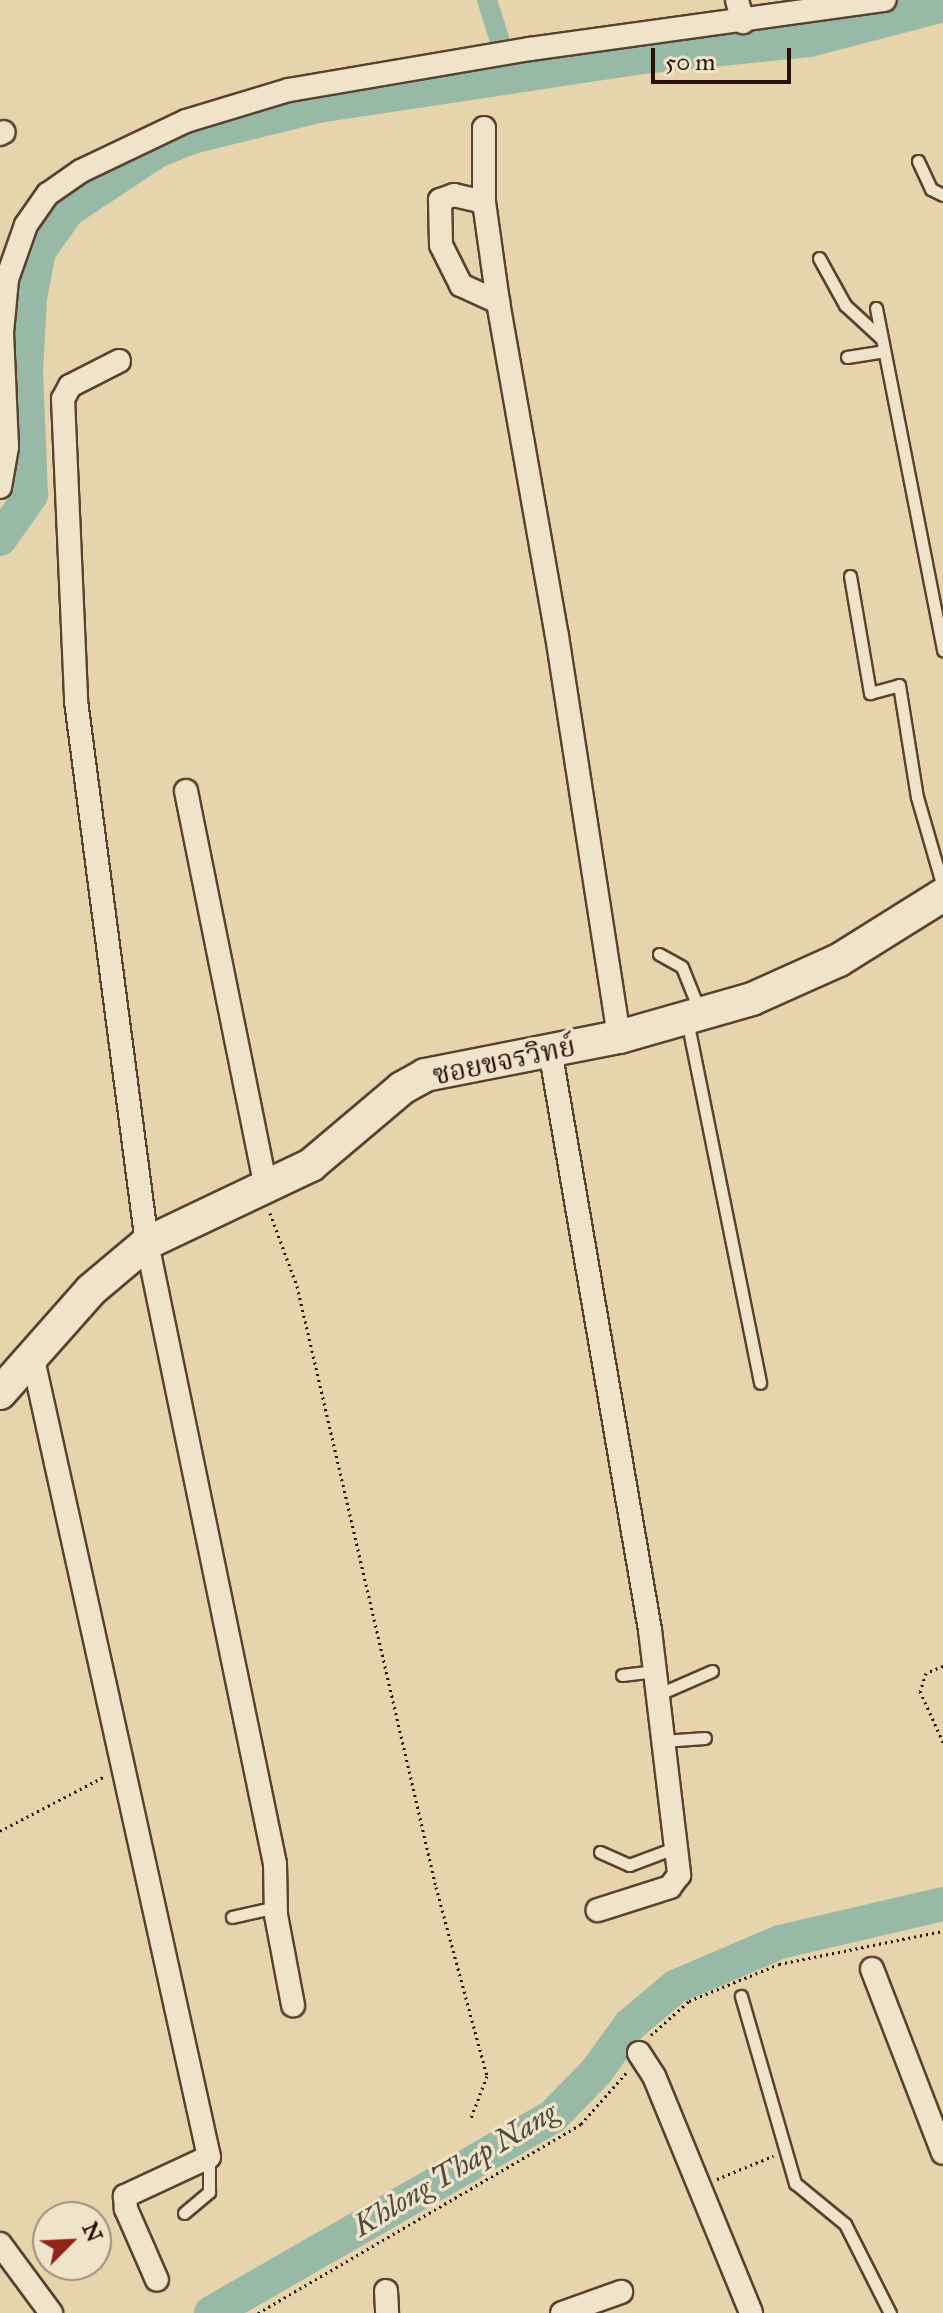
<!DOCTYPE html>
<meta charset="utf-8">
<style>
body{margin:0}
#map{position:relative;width:943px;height:2313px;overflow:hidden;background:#e6d4ad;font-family:"IM FELL Great Primer","Noto Serif Thai",serif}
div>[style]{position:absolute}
.canal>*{height:20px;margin:-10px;padding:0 10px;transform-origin:10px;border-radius:10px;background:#97b9a5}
.river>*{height:34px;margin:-17px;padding:0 17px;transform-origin:17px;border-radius:17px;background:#97b9a5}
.path>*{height:3px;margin-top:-1.5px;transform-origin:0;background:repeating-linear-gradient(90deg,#281107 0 2px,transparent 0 6px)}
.roads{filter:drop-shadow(2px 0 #584230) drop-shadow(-2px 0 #584230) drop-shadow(0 2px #584230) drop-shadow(0 -2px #584230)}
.lane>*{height:11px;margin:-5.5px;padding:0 5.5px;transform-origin:5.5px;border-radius:5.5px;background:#efe3ca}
.street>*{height:22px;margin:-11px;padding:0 11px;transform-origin:11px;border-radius:11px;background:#efe3ca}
.secondary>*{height:32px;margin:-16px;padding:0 16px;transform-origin:16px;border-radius:16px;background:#efe3ca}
span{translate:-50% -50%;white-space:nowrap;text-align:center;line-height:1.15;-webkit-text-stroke:7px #efe3ca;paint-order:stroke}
.street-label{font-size:28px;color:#281107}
.water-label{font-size:30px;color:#4f4c3e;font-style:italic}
.north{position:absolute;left:32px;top:2201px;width:80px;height:80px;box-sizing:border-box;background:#efe3ca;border:2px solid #9f8f7c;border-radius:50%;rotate:66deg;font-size:22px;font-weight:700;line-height:32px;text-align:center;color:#281107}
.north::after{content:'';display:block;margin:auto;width:28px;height:36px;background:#8f2418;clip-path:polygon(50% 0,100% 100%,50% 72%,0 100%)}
.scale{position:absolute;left:651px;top:48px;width:140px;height:36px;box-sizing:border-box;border:4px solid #281107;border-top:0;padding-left:10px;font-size:24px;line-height:28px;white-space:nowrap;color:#281107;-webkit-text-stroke:6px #efe3ca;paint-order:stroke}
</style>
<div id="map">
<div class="canal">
<div style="left:487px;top:0;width:80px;rotate:72.5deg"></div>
</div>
<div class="river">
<div style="left:0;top:539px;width:54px;rotate:-54.8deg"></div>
<div style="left:31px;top:495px;width:124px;rotate:-92.3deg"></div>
<div style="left:26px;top:371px;width:73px;rotate:-86.9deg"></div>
<div style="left:30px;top:298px;width:48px;rotate:-79.2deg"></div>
<div style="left:39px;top:251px;width:50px;rotate:-54.7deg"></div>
<div style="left:68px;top:210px;width:107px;rotate:-33.5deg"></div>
<div style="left:157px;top:151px;width:38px;rotate:-22deg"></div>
<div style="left:192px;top:137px;width:130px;rotate:-13.8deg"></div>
<div style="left:318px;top:106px;width:328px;rotate:-8.6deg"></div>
<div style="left:642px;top:57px;width:168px;rotate:-5.8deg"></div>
<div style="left:809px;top:40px;width:138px;rotate:-14.6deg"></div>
<div style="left:211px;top:2313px;width:393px;rotate:-29.9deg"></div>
<div style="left:552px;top:2117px;width:63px;rotate:-45.6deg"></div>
<div style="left:596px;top:2072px;width:58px;rotate:-54.1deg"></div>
<div style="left:630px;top:2025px;width:59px;rotate:-40.2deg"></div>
<div style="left:675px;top:1987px;width:114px;rotate:-23.2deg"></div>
<div style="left:780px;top:1942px;width:167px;rotate:-13.1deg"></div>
</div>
<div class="path">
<div style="left:270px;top:1213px;width:78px;rotate:69.7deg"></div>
<div style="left:297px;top:1286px;width:617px;rotate:76.98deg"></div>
<div style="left:436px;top:1887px;width:196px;rotate:74.9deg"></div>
<div style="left:487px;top:2076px;width:45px;rotate:110.9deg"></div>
<div style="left:943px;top:1666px;width:18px;rotate:158deg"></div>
<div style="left:926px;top:1673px;width:19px;rotate:108deg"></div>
<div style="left:920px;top:1691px;width:56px;rotate:65.7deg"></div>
<div style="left:0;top:1831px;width:119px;rotate:-27.6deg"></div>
<div style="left:651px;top:2035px;width:51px;rotate:-41.8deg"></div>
<div style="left:689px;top:2001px;width:97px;rotate:-22.3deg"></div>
<div style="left:779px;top:1964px;width:167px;rotate:-11.4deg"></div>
<div style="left:717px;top:2179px;width:61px;rotate:-22.3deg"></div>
<div style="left:258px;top:2313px;width:374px;rotate:-30.3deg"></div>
<div style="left:581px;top:2124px;width:69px;rotate:-48.5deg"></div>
</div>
<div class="roads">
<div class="lane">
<div style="left:918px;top:161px;width:31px;rotate:65deg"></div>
<div style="left:931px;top:189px;width:13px;rotate:27deg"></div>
<div style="left:819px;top:258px;width:54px;rotate:61deg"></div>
<div style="left:845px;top:305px;width:49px;rotate:42.5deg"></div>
<div style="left:876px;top:308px;width:349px;rotate:78.9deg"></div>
<div style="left:847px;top:357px;width:37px;rotate:-9deg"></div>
<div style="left:850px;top:576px;width:119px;rotate:80.3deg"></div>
<div style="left:870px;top:693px;width:30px;rotate:-15deg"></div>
<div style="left:899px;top:685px;width:113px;rotate:80.9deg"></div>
<div style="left:917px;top:797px;width:94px;rotate:73.9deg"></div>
<div style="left:659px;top:954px;width:26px;rotate:29deg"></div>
<div style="left:682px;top:967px;width:48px;rotate:68.2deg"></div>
<div style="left:687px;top:1020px;width:370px;rotate:78.6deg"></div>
<div style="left:622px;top:1675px;width:33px;rotate:-7deg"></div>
<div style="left:657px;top:1695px;width:60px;rotate:-23.6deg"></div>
<div style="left:662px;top:1741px;width:43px;rotate:-4deg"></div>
<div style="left:600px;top:1852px;width:32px;rotate:24deg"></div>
<div style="left:629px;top:1865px;width:48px;rotate:-20.7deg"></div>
<div style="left:232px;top:1917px;width:45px;rotate:-12.8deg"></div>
<div style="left:741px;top:1996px;width:195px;rotate:73.9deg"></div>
<div style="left:795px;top:2183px;width:65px;rotate:39.4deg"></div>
<div style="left:845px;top:2224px;width:100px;rotate:63.2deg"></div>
<div style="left:184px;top:2213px;width:33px;rotate:-40deg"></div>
<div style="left:209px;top:2192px;width:35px;rotate:-90deg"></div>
</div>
<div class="street">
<div style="left:737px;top:0;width:23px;rotate:75deg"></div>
<div style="left:484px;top:128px;width:74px;rotate:90deg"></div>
<div style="left:484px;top:202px;width:101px;rotate:82deg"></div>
<div style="left:498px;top:302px;width:339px;rotate:80deg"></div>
<div style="left:557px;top:636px;width:406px;rotate:81.2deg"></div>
<div style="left:0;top:134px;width:4px;rotate:-27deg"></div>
<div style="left:484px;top:202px;width:31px;rotate:-167deg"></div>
<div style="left:454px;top:195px;width:15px;rotate:160deg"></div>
<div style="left:440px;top:200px;width:45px;rotate:88.7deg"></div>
<div style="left:441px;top:245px;width:45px;rotate:63.4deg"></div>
<div style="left:461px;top:285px;width:41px;rotate:24.7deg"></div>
<div style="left:119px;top:361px;width:55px;rotate:153deg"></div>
<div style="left:70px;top:386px;width:15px;rotate:118deg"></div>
<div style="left:63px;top:399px;width:302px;rotate:87.5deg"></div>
<div style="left:76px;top:701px;width:547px;rotate:82.54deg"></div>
<div style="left:147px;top:1243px;width:634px;rotate:78.35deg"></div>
<div style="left:275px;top:1864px;width:51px;rotate:88.9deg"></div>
<div style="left:276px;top:1915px;width:92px;rotate:79.3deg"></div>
<div style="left:0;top:487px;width:41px;rotate:-80.1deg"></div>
<div style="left:7px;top:447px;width:114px;rotate:-92.5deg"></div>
<div style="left:2px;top:333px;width:54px;rotate:-84.7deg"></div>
<div style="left:7px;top:279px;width:57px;rotate:-70.6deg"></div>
<div style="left:26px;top:225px;width:38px;rotate:-55deg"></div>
<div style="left:48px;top:194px;width:40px;rotate:-34.9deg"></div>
<div style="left:81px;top:171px;width:116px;rotate:-25.5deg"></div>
<div style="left:186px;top:121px;width:108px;rotate:-16.8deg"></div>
<div style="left:289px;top:90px;width:244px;rotate:-9.7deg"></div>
<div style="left:530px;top:49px;width:358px;rotate:-7.9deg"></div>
<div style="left:186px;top:791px;width:406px;rotate:78.6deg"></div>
<div style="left:550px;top:1050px;width:589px;rotate:80.22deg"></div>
<div style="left:650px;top:1630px;width:247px;rotate:83.2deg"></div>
<div style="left:679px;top:1875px;width:15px;rotate:127deg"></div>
<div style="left:670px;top:1887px;width:76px;rotate:162.3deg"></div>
<div style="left:33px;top:1359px;width:817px;rotate:77.56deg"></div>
<div style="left:209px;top:2157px;width:93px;rotate:155.1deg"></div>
<div style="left:125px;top:2196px;width:13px;rotate:86deg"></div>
<div style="left:126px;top:2209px;width:77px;rotate:66.4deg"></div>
<div style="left:872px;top:1969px;width:197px;rotate:68.9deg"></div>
<div style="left:639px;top:2053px;width:27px;rotate:57deg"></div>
<div style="left:654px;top:2076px;width:256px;rotate:67.7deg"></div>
<div style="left:0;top:2244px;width:86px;rotate:53.5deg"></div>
<div style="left:386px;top:2291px;width:22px;rotate:87deg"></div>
<div style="left:562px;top:2313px;width:63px;rotate:-19.6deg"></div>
</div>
<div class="secondary">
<div style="left:0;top:1393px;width:137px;rotate:-48.5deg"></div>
<div style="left:91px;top:1290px;width:73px;rotate:-40deg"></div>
<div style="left:147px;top:1243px;width:182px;rotate:-25.4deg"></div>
<div style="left:311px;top:1165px;width:119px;rotate:-40.2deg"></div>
<div style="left:402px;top:1088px;width:26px;rotate:-29deg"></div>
<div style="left:425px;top:1075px;width:198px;rotate:-11.1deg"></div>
<div style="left:619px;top:1037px;width:138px;rotate:-15.9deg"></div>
<div style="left:752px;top:999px;width:95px;rotate:-24.1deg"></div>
<div style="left:839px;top:960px;width:123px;rotate:-32deg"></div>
</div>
</div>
<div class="street-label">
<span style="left:504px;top:1061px;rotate:-12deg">ซอยขจรวิทย์</span>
</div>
<div class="water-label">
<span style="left:455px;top:2169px;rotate:-31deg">Khlong Thap Nang</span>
</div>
<div class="north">N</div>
<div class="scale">50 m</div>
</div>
